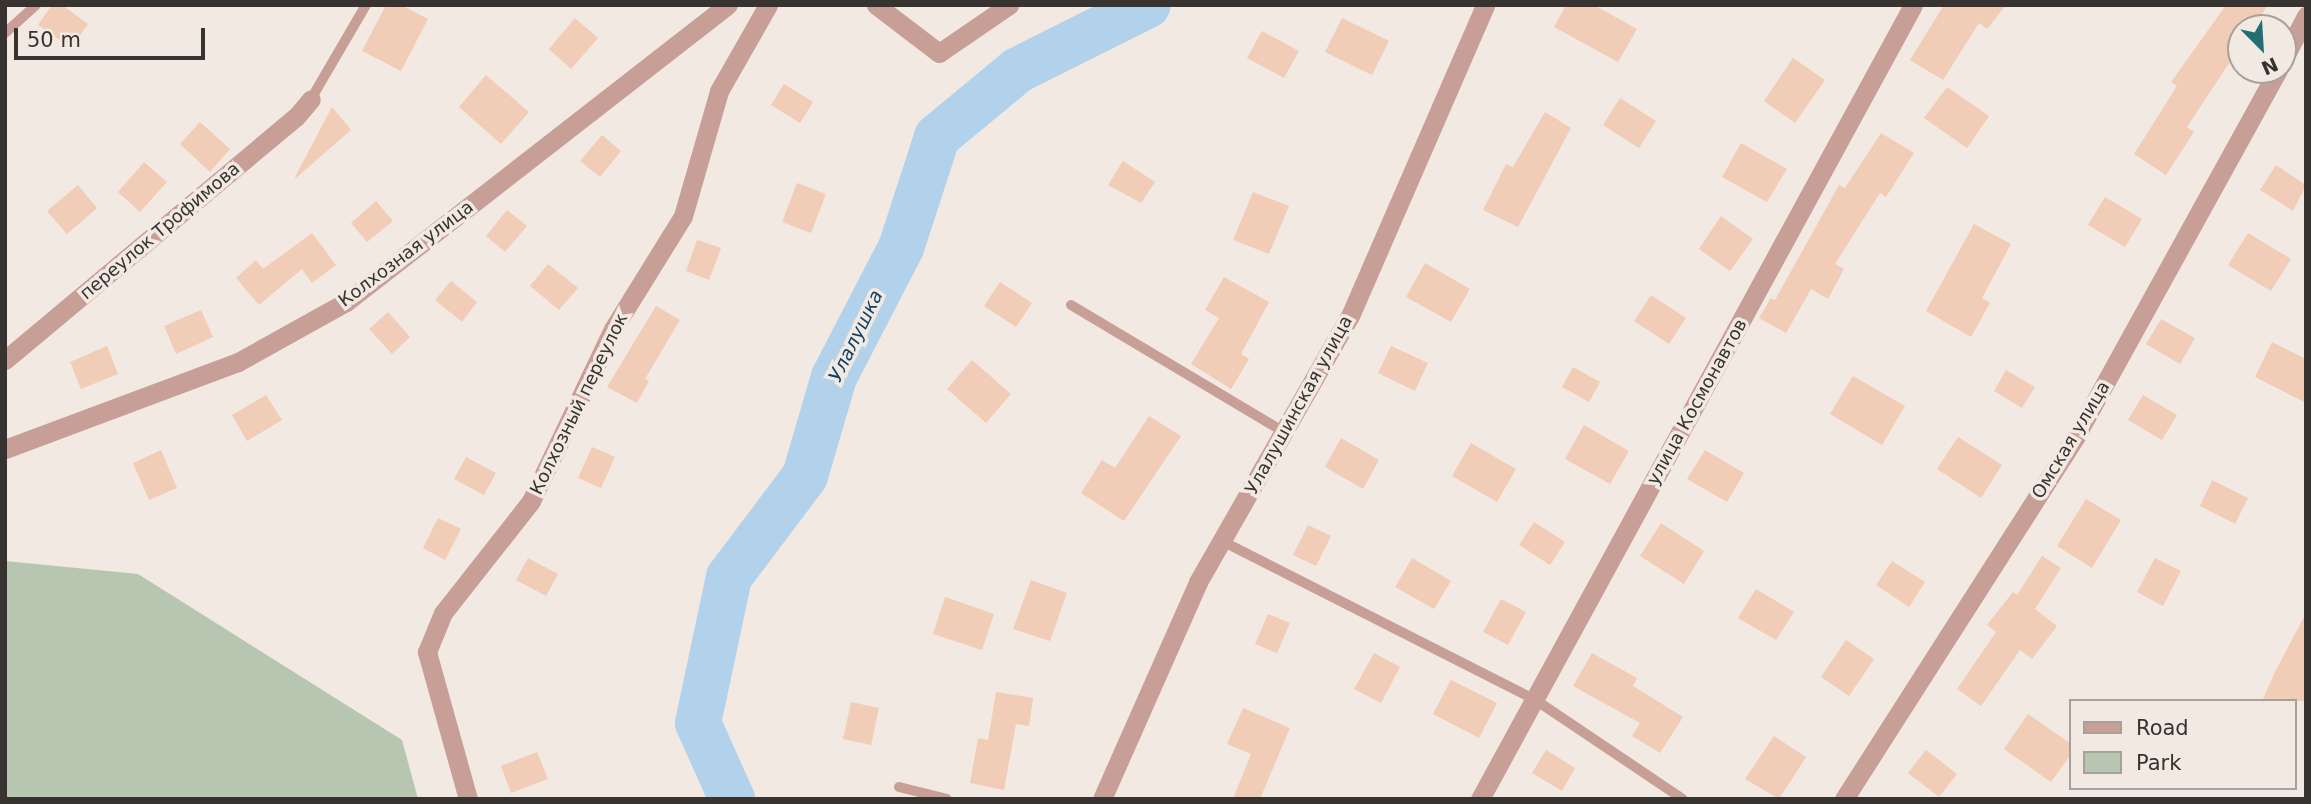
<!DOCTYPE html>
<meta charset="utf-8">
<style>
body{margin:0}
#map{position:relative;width:2311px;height:804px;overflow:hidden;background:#f2e9e2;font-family:"DejaVu Sans",sans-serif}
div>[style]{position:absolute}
.green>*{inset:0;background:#b6c6b1}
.river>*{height:46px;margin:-23px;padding:0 23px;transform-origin:23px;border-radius:23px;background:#b2d2ec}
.building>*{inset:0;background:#f1ccb7}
.service>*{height:10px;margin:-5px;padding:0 5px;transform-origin:5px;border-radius:5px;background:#c79f96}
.minor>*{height:19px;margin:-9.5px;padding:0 9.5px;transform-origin:9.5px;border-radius:9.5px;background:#c79f96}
.tertiary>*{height:19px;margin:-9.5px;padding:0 9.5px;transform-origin:9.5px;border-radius:9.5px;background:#c79f96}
span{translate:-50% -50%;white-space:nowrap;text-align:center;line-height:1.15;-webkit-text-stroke:7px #f2e9e2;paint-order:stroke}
.street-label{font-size:18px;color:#363330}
.water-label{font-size:19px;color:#0b4164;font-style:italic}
.frame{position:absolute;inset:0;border:7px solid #363330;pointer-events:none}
.legend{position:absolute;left:2069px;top:699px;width:228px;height:91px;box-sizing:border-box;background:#f2e9e2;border:2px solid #a7a09b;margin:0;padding:9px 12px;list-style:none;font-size:21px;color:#363330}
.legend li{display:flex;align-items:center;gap:14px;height:35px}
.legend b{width:35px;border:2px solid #a7a09b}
.north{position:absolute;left:2227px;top:14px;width:70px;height:70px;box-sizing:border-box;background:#f2e9e2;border:2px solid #a7a09b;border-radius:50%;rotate:156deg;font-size:19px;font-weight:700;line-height:28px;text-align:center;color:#363330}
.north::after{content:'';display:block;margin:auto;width:24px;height:32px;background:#236d74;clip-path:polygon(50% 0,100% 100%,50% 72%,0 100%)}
.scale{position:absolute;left:14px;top:28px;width:191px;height:32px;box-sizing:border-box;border:4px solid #363330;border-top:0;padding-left:9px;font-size:21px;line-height:24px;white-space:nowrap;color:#363330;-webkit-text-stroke:5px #f2e9e2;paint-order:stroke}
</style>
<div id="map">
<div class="green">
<div style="clip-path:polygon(5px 561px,138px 574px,402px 740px,418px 799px,5px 799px)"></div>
</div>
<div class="river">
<div style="left:732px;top:799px;width:83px;rotate:-114.1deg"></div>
<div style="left:698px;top:723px;width:149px;rotate:-78deg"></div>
<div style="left:729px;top:577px;width:126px;rotate:-53deg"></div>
<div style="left:805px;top:476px;width:103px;rotate:-73.7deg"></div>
<div style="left:834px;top:377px;width:145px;rotate:-62.6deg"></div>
<div style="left:901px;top:248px;width:117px;rotate:-72deg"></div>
<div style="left:937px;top:137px;width:105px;rotate:-39.6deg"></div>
<div style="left:1018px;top:70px;width:145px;rotate:-26.6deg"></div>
</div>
<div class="building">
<div style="clip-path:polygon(52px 5px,62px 5px,88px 24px,71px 48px,38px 25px)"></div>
<div style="clip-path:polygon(386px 5px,401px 5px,428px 19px,401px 71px,362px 51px)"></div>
<div style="clip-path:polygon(1566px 5px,1594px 5px,1637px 29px,1618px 62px,1554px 27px)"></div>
<div style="clip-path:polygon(1944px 5px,2006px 5px,1987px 29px,1979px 23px,1943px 80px,1910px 60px)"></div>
<div style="clip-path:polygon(2226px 5px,2268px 5px,2253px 28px,2241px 28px,2241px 45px,2187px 127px,2194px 132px,2166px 175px,2134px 154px,2177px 86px,2171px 82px)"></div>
<div style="clip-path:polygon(575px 18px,598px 38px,571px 69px,549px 49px)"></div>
<div style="clip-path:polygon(1342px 18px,1389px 41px,1372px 75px,1325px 52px)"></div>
<div style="clip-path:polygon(1262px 31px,1299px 51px,1284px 78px,1247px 58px)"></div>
<div style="clip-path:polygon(1793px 58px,1825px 80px,1795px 123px,1764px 101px)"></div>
<div style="clip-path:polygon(486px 75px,529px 112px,501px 144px,459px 107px)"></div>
<div style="clip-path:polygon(784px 84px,813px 102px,800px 123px,771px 105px)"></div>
<div style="clip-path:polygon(1947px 87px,1989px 116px,1967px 148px,1924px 118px)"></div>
<div style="clip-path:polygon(1620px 98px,1656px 121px,1639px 148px,1603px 125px)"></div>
<div style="clip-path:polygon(332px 107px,351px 130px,296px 178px,295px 177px)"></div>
<div style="clip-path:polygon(1545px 112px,1571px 128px,1518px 227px,1483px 210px,1506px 164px,1513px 167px)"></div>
<div style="clip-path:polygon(200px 122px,230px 149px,210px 172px,180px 144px)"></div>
<div style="clip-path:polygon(1881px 133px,1914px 153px,1886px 197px,1880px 193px,1835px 264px,1844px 269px,1828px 299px,1811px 289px,1786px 333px,1759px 318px,1771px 298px,1775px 300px,1839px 185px,1845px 188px)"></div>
<div style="clip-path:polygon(602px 135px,621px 151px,600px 177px,580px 161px)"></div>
<div style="clip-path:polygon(1741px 143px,1787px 169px,1767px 202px,1722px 177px)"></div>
<div style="clip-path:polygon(1123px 161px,1155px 182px,1141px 203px,1108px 185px)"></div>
<div style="clip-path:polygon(144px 162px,167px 182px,140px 212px,118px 192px)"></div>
<div style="clip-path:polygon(2276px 165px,2306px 185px,2293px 211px,2260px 190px)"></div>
<div style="clip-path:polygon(797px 183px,826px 194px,811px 233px,782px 222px)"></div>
<div style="clip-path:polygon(78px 185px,97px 208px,67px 234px,47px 211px)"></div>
<div style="clip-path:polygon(1253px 192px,1289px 206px,1269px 254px,1233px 240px)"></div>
<div style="clip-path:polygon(2105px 197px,2142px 219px,2125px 247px,2088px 225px)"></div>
<div style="clip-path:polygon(376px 201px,393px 221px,367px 242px,351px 223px)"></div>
<div style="clip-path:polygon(507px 210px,527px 226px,505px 252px,486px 236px)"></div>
<div style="clip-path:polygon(1721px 216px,1753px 239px,1730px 271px,1699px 249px)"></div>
<div style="clip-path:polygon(1974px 224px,2011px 244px,1982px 298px,1990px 303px,1971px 337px,1926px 311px)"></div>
<div style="clip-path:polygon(312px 233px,336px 265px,312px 283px,302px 269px,259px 305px,236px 278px,256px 260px,263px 269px)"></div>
<div style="clip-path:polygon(2248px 233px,2291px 259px,2271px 291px,2228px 265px)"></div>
<div style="clip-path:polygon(697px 240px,721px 248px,709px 280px,686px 271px)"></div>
<div style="clip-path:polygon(1425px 263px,1470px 289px,1451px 322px,1406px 297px)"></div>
<div style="clip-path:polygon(548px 264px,578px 288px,559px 310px,530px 286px)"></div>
<div style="clip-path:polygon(1224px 277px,1269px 302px,1241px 354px,1249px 359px,1231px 389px,1191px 364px,1219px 318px,1205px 310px)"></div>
<div style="clip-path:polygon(451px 281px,477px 302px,462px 322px,435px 300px)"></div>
<div style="clip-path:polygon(1000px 282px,1032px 303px,1016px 327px,984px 306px)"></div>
<div style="clip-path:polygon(1651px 295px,1686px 318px,1669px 344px,1634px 321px)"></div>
<div style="clip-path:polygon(656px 306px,680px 320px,645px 379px,649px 381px,637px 403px,607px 387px)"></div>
<div style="clip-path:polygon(201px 310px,213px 337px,176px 354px,164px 326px)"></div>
<div style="clip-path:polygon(388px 312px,410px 337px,392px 354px,369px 329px)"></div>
<div style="clip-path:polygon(2161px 319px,2195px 338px,2180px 364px,2146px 344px)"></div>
<div style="clip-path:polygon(2272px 342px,2306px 359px,2306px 403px,2255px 377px)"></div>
<div style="clip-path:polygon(107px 346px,118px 374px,81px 389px,70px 362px)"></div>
<div style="clip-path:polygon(1391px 346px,1428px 363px,1415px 391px,1378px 373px)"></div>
<div style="clip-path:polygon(972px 360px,1011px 394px,986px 423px,947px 389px)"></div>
<div style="clip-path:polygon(1573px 367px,1600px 382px,1589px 402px,1562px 387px)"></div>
<div style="clip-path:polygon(2006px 370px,2035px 387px,2022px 408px,1994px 391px)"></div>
<div style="clip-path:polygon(1853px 376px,1905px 406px,1882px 445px,1830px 414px)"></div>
<div style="clip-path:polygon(266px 395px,282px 420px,247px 441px,232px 415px)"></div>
<div style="clip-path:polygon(2143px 395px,2177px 415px,2162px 440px,2128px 420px)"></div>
<div style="clip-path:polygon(1149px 416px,1181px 436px,1124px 521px,1081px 493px,1102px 460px,1115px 468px)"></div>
<div style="clip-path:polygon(1584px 425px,1629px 451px,1610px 484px,1565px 459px)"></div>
<div style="clip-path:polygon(1958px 437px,2002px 465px,1981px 498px,1937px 469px)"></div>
<div style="clip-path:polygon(1341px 438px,1379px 460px,1363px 489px,1325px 467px)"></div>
<div style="clip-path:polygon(1471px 443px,1516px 469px,1497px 502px,1452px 476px)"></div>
<div style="clip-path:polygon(592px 447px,615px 457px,601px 488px,578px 478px)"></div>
<div style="clip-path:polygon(161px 450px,177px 488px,149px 500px,133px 463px)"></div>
<div style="clip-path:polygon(1705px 450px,1744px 473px,1727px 502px,1687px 479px)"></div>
<div style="clip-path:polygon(466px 457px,496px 473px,484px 495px,454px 479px)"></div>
<div style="clip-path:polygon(2212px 480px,2248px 498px,2235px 524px,2200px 506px)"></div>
<div style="clip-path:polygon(2086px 499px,2121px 520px,2092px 568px,2057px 546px)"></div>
<div style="clip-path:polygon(438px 518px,461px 529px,445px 560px,423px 548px)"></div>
<div style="clip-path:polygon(1534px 522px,1565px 542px,1550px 565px,1519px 545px)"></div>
<div style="clip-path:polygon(1661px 523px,1704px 551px,1684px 584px,1640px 556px)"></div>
<div style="clip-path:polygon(1308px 525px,1331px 536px,1316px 566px,1293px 555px)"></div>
<div style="clip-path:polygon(2042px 556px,2061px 568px,2035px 609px,2057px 626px,2032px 659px,2020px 650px,1981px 706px,1957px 689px,1996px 632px,1987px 625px,2013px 592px,2017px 595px)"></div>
<div style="clip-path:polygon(528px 558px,558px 574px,546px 596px,516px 580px)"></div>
<div style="clip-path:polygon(1412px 558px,1451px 581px,1434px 609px,1395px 587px)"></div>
<div style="clip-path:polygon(2155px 558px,2181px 571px,2163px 606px,2137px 592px)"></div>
<div style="clip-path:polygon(1892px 561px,1925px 582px,1909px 607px,1876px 585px)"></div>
<div style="clip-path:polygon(1031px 580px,1067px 593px,1050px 641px,1013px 629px)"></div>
<div style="clip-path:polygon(1756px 589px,1794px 612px,1776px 640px,1738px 618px)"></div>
<div style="clip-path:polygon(945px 597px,994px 614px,982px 650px,933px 634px)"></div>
<div style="clip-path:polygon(1501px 599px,1526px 612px,1508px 645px,1483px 632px)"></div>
<div style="clip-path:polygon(2306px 613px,2306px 701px,2262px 701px,2276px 670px)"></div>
<div style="clip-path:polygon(1268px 614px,1290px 623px,1277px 653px,1255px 644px)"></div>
<div style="clip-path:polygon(1846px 640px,1874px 659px,1849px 696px,1821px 677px)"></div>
<div style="clip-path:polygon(1374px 653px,1400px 667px,1381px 703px,1354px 689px)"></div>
<div style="clip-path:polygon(1592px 653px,1637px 678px,1633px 686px,1683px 717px,1660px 753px,1632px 736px,1640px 723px,1573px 686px)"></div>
<div style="clip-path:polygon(1451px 680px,1497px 703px,1479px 738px,1433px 714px)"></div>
<div style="clip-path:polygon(996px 692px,1033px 698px,1029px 726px,1016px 724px,1004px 790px,970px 783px,978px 738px,988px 740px)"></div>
<div style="clip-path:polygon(851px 702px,879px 708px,871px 745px,843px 739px)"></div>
<div style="clip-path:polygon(1243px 708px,1290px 728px,1260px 799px,1233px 799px,1251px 754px,1227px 744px)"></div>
<div style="clip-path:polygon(2028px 714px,2071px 744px,2071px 754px,2051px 782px,2004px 749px)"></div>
<div style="clip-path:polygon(1774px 736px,1806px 757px,1779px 799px,1745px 779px)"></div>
<div style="clip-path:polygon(1546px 750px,1575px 768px,1562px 791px,1532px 773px)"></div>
<div style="clip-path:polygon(1926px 750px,1957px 774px,1939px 797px,1908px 773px)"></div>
<div style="clip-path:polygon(537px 752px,548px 779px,511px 793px,501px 766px)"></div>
</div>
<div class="service">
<div style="left:5px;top:33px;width:42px;rotate:-42.1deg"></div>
<div style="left:311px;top:99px;width:109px;rotate:-59.7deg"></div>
<div style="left:1071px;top:305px;width:248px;rotate:30.8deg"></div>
<div style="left:1222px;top:541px;width:350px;rotate:26.9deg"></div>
<div style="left:1534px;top:699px;width:179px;rotate:33.9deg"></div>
<div style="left:899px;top:787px;width:49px;rotate:14deg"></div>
</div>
<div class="minor">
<div style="left:876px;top:5px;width:79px;rotate:37.3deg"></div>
<div style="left:939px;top:53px;width:85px;rotate:-34.4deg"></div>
<div style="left:2283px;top:60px;width:50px;rotate:-62.4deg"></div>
<div style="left:5px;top:360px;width:379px;rotate:-39.9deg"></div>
<div style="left:296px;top:117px;width:23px;rotate:-50deg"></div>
<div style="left:468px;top:799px;width:153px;rotate:-105.6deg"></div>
<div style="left:427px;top:652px;width:42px;rotate:-67.7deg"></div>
<div style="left:443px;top:613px;width:142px;rotate:-51.8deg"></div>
<div style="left:531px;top:501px;width:191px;rotate:-64.5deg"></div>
<div style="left:613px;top:329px;width:133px;rotate:-58.2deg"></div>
<div style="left:683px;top:216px;width:130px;rotate:-73.9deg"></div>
<div style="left:719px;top:91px;width:99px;rotate:-60.3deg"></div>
<div style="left:1102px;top:799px;width:237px;rotate:-66.1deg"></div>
<div style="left:1198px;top:582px;width:306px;rotate:-60.3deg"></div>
<div style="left:1350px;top:316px;width:339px;rotate:-66.5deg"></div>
<div style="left:1480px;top:799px;width:904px;rotate:-61.39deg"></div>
<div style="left:1844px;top:799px;width:433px;rotate:-57.4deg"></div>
<div style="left:2077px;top:434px;width:416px;rotate:-61.1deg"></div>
</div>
<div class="tertiary">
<div style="left:5px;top:449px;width:249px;rotate:-20.5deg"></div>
<div style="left:238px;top:362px;width:124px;rotate:-29.1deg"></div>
<div style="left:346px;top:302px;width:484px;rotate:-37.9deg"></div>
</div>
<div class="street-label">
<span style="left:160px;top:231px;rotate:-40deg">переулок Трофимова</span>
<span style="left:406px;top:254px;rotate:-37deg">Колхозная улица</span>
<span style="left:1697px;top:402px;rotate:-61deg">улица Космонавтов</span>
<span style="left:579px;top:404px;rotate:-64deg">Колхозный переулок</span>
<span style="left:1299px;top:405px;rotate:-61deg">Улалушинская улица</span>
<span style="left:2071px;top:440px;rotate:-59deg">Омская улица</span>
</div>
<div class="water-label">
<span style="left:856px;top:336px;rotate:-64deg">Улалушка</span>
</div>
<div class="frame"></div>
<ul class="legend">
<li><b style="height:9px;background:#c79f96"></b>Road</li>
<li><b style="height:19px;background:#b6c6b1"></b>Park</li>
</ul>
<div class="north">N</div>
<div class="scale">50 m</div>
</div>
